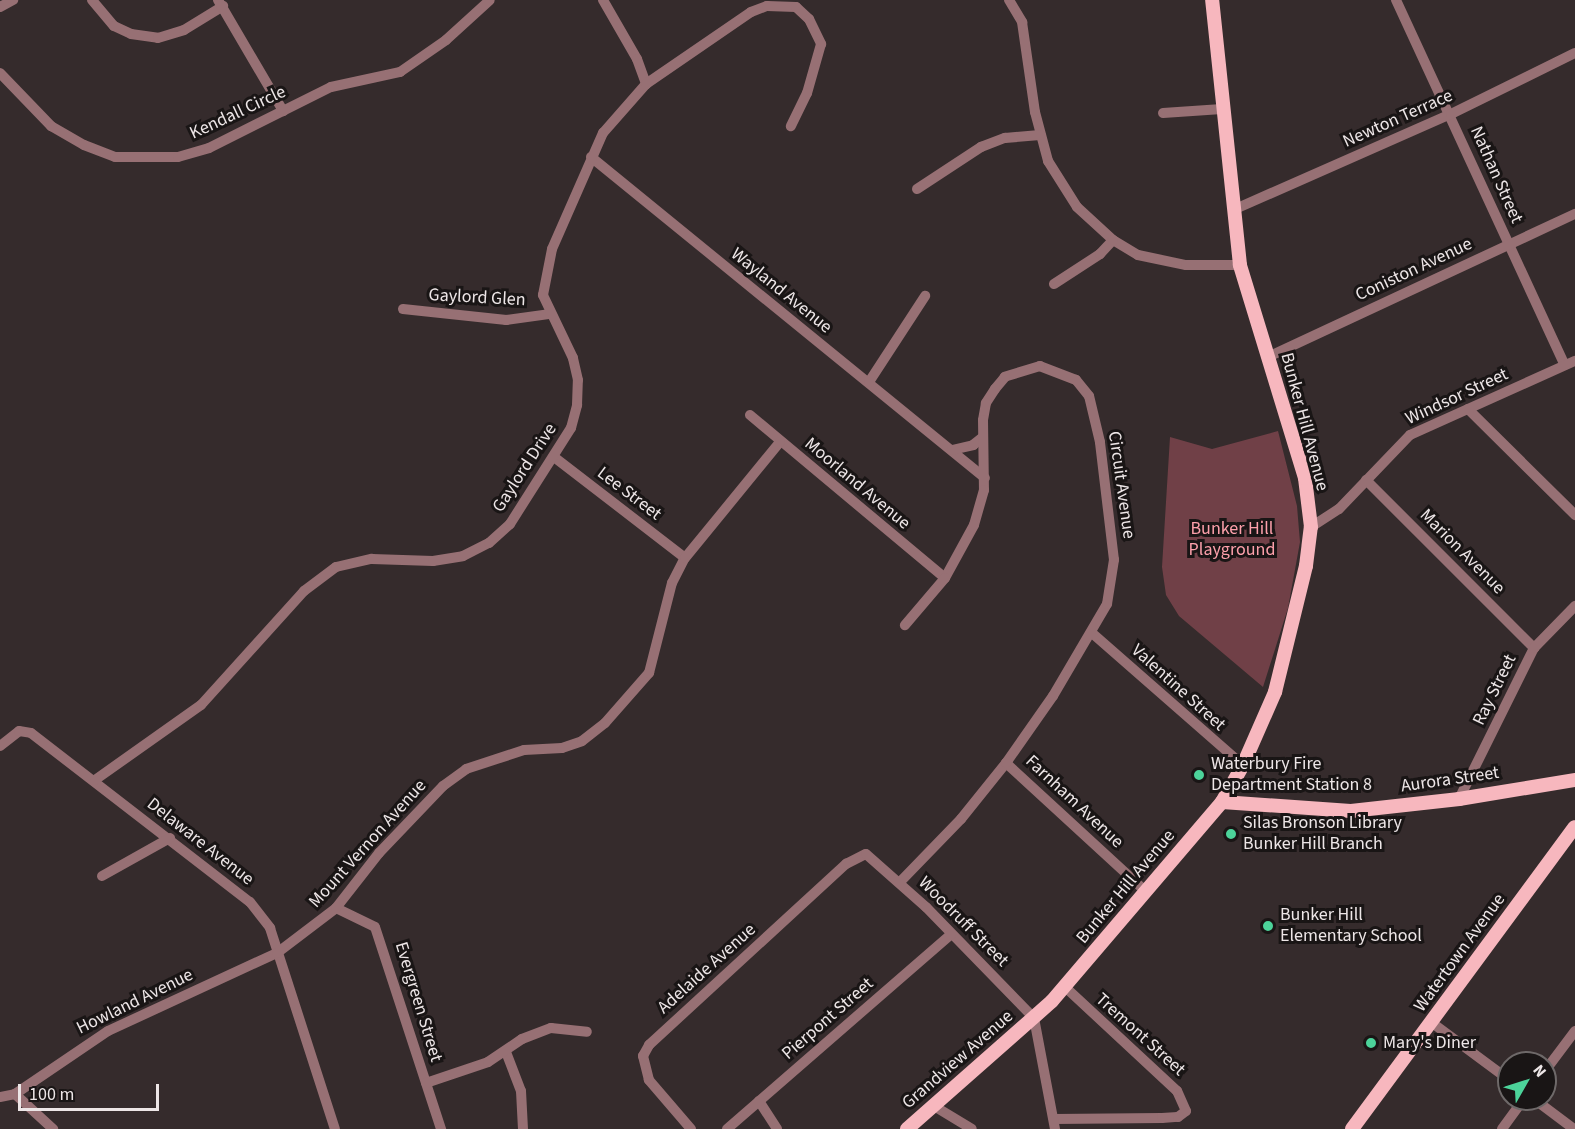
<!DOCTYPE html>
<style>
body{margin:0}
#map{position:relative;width:1575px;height:1129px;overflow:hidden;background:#352b2c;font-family:"Source Sans 3",sans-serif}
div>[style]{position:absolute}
.green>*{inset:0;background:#704047}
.minor>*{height:10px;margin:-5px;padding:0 5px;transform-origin:5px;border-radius:5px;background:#977074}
.major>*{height:14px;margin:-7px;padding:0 7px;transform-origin:7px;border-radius:7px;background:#f7b7be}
.dots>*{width:16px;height:16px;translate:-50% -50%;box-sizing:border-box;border:3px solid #191515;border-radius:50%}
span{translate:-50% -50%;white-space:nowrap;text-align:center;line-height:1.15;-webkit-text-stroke:6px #191515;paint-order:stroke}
.street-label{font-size:18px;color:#ede6e7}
.park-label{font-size:18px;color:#fda0ab}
.poi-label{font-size:18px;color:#ede6e7}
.left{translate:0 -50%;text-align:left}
.north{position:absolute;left:1497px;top:1051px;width:60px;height:60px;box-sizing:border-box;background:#191515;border:2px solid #6e6969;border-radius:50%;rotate:51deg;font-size:16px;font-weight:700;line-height:24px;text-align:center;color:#ede6e7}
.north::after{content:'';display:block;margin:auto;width:21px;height:27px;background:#4cd39a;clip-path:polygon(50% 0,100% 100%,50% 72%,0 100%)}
.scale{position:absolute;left:18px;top:1084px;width:141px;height:27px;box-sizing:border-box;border:3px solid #ede6e7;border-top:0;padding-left:8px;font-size:18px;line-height:21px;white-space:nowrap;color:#ede6e7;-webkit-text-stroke:4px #191515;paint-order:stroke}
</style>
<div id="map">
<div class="green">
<div style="clip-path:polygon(1278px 431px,1297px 506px,1300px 542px,1288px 608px,1263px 687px,1179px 616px,1166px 595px,1162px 567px,1170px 437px,1212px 449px)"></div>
</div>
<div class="minor">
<div style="left:92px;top:0;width:34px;rotate:50deg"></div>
<div style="left:114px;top:26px;width:19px;rotate:25deg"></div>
<div style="left:131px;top:34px;width:27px;rotate:8deg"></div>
<div style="left:158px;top:38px;width:27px;rotate:-17deg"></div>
<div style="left:184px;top:30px;width:46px;rotate:-31.6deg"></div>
<div style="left:218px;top:0;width:129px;rotate:59.6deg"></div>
<div style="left:603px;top:0;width:68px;rotate:60deg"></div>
<div style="left:637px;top:59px;width:27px;rotate:70deg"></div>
<div style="left:1009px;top:0;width:26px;rotate:59deg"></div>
<div style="left:1022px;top:22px;width:91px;rotate:81.8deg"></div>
<div style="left:1035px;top:112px;width:51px;rotate:75.1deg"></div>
<div style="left:1048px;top:161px;width:54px;rotate:57.8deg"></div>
<div style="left:1077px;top:207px;width:49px;rotate:42.5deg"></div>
<div style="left:1113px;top:240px;width:29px;rotate:31deg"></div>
<div style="left:1138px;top:255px;width:49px;rotate:11.8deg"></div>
<div style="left:1186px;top:265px;width:54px"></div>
<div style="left:1396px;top:0;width:402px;rotate:65.2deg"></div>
<div style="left:0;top:7px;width:15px;rotate:-28deg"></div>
<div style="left:0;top:73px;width:74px;rotate:46.1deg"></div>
<div style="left:51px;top:126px;width:38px;rotate:30deg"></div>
<div style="left:84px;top:145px;width:33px;rotate:21deg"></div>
<div style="left:115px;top:157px;width:63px"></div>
<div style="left:178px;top:157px;width:32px;rotate:-16deg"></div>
<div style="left:209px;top:148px;width:136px;rotate:-26.6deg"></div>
<div style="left:331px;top:87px;width:71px;rotate:-12.3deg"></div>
<div style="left:400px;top:72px;width:56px;rotate:-34.8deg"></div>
<div style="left:446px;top:40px;width:59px;rotate:-42.3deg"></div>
<div style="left:1163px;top:113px;width:59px;rotate:-3.9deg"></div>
<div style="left:591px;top:157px;width:508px;rotate:39.17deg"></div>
<div style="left:917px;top:189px;width:77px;rotate:-33.3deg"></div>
<div style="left:981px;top:147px;width:26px;rotate:-21deg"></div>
<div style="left:1005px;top:138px;width:35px;rotate:-5deg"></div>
<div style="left:1233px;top:210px;width:238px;rotate:-23.8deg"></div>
<div style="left:1451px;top:114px;width:138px;rotate:-26.2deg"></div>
<div style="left:1054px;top:284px;width:55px;rotate:-33.1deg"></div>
<div style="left:1100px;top:254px;width:19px;rotate:-47deg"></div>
<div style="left:403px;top:309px;width:104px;rotate:6.1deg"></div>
<div style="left:506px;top:320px;width:43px;rotate:-7.9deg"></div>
<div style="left:1268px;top:357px;width:339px;rotate:-25deg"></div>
<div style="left:869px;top:382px;width:103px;rotate:-56.9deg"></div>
<div style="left:1468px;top:409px;width:151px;rotate:44.7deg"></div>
<div style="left:750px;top:415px;width:254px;rotate:39.9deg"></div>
<div style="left:952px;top:450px;width:22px;rotate:-13deg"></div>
<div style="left:973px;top:445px;width:13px;rotate:-39deg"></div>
<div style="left:554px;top:457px;width:165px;rotate:37.6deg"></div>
<div style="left:1366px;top:480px;width:238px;rotate:45deg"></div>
<div style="left:1311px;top:527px;width:33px;rotate:-33deg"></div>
<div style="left:1339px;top:509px;width:103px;rotate:-46.2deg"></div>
<div style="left:1410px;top:435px;width:181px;rotate:-24.2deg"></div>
<div style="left:1092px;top:633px;width:201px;rotate:41.2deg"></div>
<div style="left:0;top:746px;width:24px;rotate:-38deg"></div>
<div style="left:19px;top:731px;width:12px;rotate:9deg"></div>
<div style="left:31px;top:733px;width:277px;rotate:37.7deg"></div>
<div style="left:250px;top:902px;width:33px;rotate:52deg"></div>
<div style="left:270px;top:928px;width:211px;rotate:72.1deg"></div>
<div style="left:1006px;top:763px;width:189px;rotate:42.6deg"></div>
<div style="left:95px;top:780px;width:130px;rotate:-35.3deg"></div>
<div style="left:201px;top:705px;width:154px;rotate:-47.9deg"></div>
<div style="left:304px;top:591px;width:40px;rotate:-37deg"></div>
<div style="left:336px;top:567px;width:37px;rotate:-13deg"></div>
<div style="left:372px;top:559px;width:61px;rotate:1.9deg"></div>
<div style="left:433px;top:561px;width:30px;rotate:-9deg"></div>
<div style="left:463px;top:556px;width:29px;rotate:-27deg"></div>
<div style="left:489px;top:543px;width:28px;rotate:-42deg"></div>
<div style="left:510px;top:524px;width:114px;rotate:-57.6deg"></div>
<div style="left:571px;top:428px;width:24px;rotate:-75deg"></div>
<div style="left:577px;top:405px;width:25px;rotate:-88deg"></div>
<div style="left:578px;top:380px;width:23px;rotate:-103deg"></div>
<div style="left:573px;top:358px;width:70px;rotate:-115.5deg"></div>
<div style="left:543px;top:295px;width:47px;rotate:-78.9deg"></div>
<div style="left:552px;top:249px;width:127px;rotate:-66.3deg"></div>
<div style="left:603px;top:133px;width:65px;rotate:-48.7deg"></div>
<div style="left:646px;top:84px;width:127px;rotate:-34.4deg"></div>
<div style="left:751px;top:12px;width:17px;rotate:-21deg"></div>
<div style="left:767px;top:6px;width:29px;rotate:2deg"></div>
<div style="left:796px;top:7px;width:18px;rotate:43deg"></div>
<div style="left:809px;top:19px;width:28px;rotate:64deg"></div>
<div style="left:821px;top:44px;width:51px;rotate:105.9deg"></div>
<div style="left:807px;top:93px;width:37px;rotate:116deg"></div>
<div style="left:1459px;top:799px;width:169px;rotate:-63.6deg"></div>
<div style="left:1534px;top:648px;width:59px;rotate:-45.7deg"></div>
<div style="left:102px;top:876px;width:78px;rotate:-29.2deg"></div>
<div style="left:900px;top:882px;width:88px;rotate:-45.9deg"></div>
<div style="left:961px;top:819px;width:72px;rotate:-51.2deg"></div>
<div style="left:1006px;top:763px;width:82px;rotate:-55deg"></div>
<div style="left:1053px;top:696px;width:107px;rotate:-59.6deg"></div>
<div style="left:1107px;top:604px;width:45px;rotate:-81deg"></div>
<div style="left:1114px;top:560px;width:119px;rotate:-96.8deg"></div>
<div style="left:1100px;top:442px;width:47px;rotate:-103.4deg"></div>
<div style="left:1089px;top:396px;width:21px;rotate:-129deg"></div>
<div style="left:1076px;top:380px;width:39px;rotate:-159deg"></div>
<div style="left:1040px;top:366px;width:37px;rotate:163deg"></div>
<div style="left:1005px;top:377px;width:16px;rotate:130deg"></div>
<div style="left:995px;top:389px;width:17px;rotate:123deg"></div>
<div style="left:986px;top:403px;width:17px;rotate:100deg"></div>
<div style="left:983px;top:420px;width:70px;rotate:89.2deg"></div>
<div style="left:984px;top:490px;width:36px;rotate:106deg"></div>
<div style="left:974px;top:525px;width:60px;rotate:118.7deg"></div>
<div style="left:945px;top:578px;width:62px;rotate:130.4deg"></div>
<div style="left:336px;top:908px;width:43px;rotate:26deg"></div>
<div style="left:375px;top:927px;width:213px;rotate:71.9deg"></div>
<div style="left:1431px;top:1022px;width:97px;rotate:36.6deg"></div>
<div style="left:506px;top:1052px;width:42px;rotate:69deg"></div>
<div style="left:521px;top:1091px;width:38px;rotate:87deg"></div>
<div style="left:1545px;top:1071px;width:50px;rotate:-53.1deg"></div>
<div style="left:426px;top:1083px;width:65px;rotate:-18.7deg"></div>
<div style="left:488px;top:1062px;width:41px;rotate:-34.1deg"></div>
<div style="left:522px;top:1039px;width:31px;rotate:-21deg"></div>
<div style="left:551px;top:1028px;width:36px;rotate:6deg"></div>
<div style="left:15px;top:1094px;width:52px;rotate:42.6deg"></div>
<div style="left:0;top:1097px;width:15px;rotate:-11deg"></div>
<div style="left:15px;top:1094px;width:112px;rotate:-34.1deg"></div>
<div style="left:108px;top:1031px;width:186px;rotate:-24.8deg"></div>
<div style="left:277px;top:953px;width:74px;rotate:-37.3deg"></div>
<div style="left:336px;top:908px;width:70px;rotate:-52deg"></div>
<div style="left:379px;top:853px;width:93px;rotate:-46.3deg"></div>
<div style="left:443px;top:786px;width:29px;rotate:-36deg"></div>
<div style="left:466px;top:769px;width:61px;rotate:-18.1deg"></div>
<div style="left:524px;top:750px;width:38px;rotate:-3deg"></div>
<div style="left:562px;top:748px;width:21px;rotate:-19deg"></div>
<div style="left:582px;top:741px;width:29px;rotate:-38deg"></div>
<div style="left:605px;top:723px;width:67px;rotate:-48.7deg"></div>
<div style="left:649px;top:673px;width:93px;rotate:-75.7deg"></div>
<div style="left:672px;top:583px;width:28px;rotate:-63deg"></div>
<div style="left:685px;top:558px;width:150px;rotate:-50.7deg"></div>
<div style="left:1534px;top:1099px;width:50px;rotate:36.9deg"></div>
<div style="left:759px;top:1101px;width:33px;rotate:57deg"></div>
<div style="left:934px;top:1106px;width:44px;rotate:31.2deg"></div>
<div style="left:1054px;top:1119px;width:108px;rotate:-0.5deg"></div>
<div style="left:1162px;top:1118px;width:16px;rotate:-4deg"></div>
<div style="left:1178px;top:1117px;width:10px;rotate:-37deg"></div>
<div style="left:1186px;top:1111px;width:22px;rotate:-114deg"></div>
<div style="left:1177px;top:1091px;width:153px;rotate:-137.1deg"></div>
<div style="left:691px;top:1129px;width:65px;rotate:-130.6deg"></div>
<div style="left:649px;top:1080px;width:25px;rotate:-104deg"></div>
<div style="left:643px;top:1056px;width:13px;rotate:-61deg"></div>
<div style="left:649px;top:1045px;width:268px;rotate:-42.6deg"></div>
<div style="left:846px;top:864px;width:22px;rotate:-27deg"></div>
<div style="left:866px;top:854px;width:80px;rotate:41.5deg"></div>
<div style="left:926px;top:907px;width:155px;rotate:45.8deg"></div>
<div style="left:1034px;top:1018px;width:113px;rotate:79.3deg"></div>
<div style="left:727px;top:1129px;width:297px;rotate:-41deg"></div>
<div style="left:1502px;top:1129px;width:37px;rotate:-54deg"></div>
</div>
<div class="major">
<div style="left:1222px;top:802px;width:129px;rotate:4deg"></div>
<div style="left:1351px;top:811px;width:109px;rotate:-6.3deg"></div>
<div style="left:1459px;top:799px;width:118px;rotate:-9.3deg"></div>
<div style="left:907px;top:1129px;width:193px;rotate:-41.4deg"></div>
<div style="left:1052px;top:1001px;width:262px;rotate:-49.5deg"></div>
<div style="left:1222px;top:802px;width:43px;rotate:-60.4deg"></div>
<div style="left:1243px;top:765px;width:80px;rotate:-66.3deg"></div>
<div style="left:1275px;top:692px;width:130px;rotate:-76.2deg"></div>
<div style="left:1306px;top:566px;width:39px;rotate:-83deg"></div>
<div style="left:1311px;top:527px;width:49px;rotate:-97deg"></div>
<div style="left:1305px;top:478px;width:223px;rotate:-107deg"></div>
<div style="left:1240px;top:265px;width:266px;rotate:-96deg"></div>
<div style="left:1352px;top:1129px;width:375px;rotate:-53.6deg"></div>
</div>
<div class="dots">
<div style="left:1199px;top:775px;background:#4cd39a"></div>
<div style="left:1231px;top:834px;background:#4cd39a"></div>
<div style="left:1268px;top:926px;background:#4cd39a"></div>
<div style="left:1371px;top:1043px;background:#4cd39a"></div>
</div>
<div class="street-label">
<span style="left:238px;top:113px;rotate:-25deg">Kendall Circle</span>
<span style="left:1398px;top:119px;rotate:-24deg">Newton Terrace</span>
<span style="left:1496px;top:175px;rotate:66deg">Nathan Street</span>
<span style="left:1414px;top:270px;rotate:-25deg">Coniston Avenue</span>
<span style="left:781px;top:291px;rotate:39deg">Wayland Avenue</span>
<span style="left:477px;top:298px;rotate:3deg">Gaylord Glen</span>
<span style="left:1457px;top:397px;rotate:-25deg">Windsor Street</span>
<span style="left:1304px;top:422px;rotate:75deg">Bunker Hill Avenue</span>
<span style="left:525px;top:468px;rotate:-57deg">Gaylord Drive</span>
<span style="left:857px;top:484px;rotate:40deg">Moorland Avenue</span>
<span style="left:1121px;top:485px;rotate:82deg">Circuit Avenue</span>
<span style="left:629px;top:494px;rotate:37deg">Lee Street</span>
<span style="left:1462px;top:552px;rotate:45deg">Marion Avenue</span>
<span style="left:1178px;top:688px;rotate:42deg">Valentine Street</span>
<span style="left:1495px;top:690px;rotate:-64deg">Ray Street</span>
<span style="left:1450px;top:780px;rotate:-8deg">Aurora Street</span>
<span style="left:1074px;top:802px;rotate:43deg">Farnham Avenue</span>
<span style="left:200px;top:842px;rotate:38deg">Delaware Avenue</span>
<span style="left:368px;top:844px;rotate:-48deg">Mount Vernon Avenue</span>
<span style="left:1126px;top:887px;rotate:-50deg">Bunker Hill Avenue</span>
<span style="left:963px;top:922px;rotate:45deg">Woodruff Street</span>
<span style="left:1460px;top:953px;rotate:-54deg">Watertown Avenue</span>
<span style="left:707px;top:969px;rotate:-42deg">Adelaide Avenue</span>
<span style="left:135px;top:1002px;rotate:-26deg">Howland Avenue</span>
<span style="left:418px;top:1002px;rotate:73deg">Evergreen Street</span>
<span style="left:828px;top:1019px;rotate:-41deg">Pierpont Street</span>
<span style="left:1140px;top:1035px;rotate:42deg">Tremont Street</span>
<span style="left:958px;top:1060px;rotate:-41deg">Grandview Avenue</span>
</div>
<div class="park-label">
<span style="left:1232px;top:540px">Bunker Hill<br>Playground</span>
</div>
<div class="poi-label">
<span class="left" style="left:1211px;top:775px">Waterbury Fire<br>Department Station 8</span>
<span class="left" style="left:1243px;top:834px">Silas Bronson Library<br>Bunker Hill Branch</span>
<span class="left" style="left:1280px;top:926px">Bunker Hill<br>Elementary School</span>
<span class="left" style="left:1383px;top:1043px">Mary's Diner</span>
</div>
<div class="north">N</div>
<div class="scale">100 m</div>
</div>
